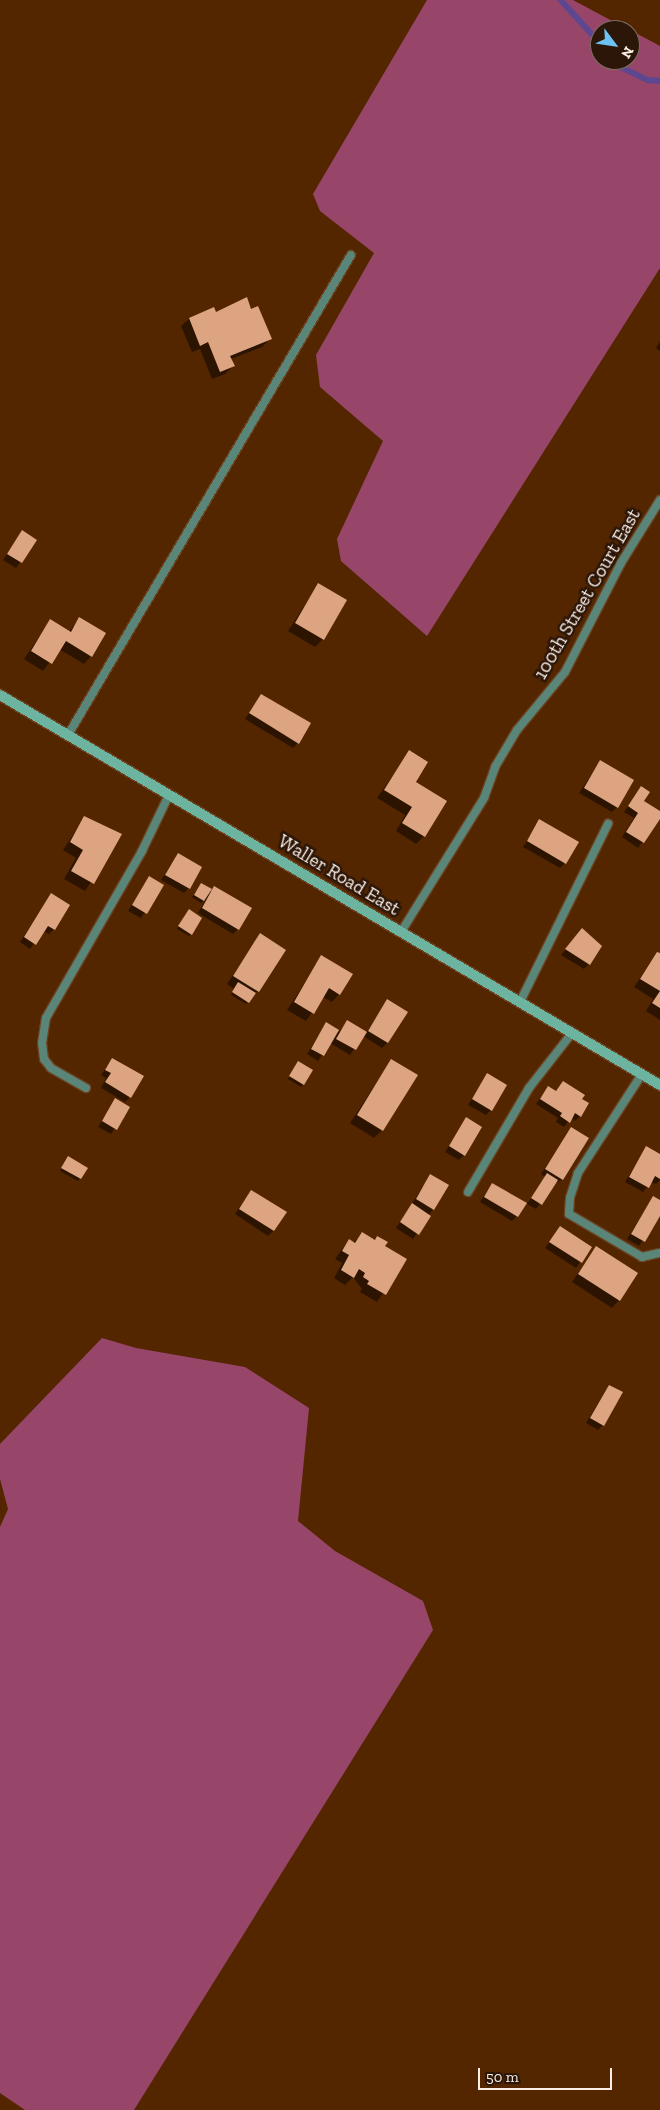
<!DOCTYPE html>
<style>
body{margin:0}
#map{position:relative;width:660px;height:2110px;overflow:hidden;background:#542600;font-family:"Zilla Slab",serif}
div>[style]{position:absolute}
.forest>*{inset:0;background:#97466a}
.shadow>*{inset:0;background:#0007}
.stream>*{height:5.5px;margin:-2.75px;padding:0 2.75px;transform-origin:2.75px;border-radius:2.75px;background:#5c4790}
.building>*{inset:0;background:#dca480}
.roads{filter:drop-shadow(1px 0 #6b4220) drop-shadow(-1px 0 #6b4220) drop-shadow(0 1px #6b4220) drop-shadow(0 -1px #6b4220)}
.lane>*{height:8px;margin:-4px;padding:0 4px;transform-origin:4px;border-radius:4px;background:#5a8679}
.secondary>*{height:10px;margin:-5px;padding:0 5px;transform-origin:5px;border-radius:5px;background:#6cb4a0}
span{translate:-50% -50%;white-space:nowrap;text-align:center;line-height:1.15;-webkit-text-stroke:5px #2b1608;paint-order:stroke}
.street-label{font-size:19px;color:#fbefe7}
.north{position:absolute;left:590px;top:20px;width:50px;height:50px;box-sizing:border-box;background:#2b1608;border:1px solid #7e6d61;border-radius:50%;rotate:121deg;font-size:14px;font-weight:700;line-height:20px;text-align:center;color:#fbefe7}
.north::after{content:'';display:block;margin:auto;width:18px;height:22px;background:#6cc3f2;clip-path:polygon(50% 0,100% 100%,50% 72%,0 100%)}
.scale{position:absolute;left:478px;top:2068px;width:134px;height:22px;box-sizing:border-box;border:2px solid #fbefe7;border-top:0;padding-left:6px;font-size:15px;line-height:18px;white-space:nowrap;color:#fbefe7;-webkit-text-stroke:4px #2b1608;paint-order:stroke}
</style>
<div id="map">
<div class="forest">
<div style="clip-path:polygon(427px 0,573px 0,629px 30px,600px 30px,600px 60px,630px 60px,630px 30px,660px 46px,660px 268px,427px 636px,341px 561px,337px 539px,383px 441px,320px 387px,316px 355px,374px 253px,320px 211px,313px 194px)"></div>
<div style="clip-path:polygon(102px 1338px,136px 1348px,245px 1367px,309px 1408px,298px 1521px,335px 1551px,423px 1601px,433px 1630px,134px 2110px,25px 2110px,0 2093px,0 1527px,8px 1509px,0 1479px,0 1444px)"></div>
</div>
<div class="shadow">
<div style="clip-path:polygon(213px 309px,216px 314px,250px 310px,270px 339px,262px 347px,231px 359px,233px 366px,225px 374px,212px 379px,200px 349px,192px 352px,181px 326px,189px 319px)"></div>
<div style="clip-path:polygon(660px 341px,660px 351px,656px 348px)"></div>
<div style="clip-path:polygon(22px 532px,36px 540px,16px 568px,3px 560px)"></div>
<div style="clip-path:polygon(318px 585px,323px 639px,315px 647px,288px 631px)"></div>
<div style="clip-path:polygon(80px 618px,91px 656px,84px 664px,59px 649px,43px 671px,24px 659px,50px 621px,69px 632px)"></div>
<div style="clip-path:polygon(261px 695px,298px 743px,293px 748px,245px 719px)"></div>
<div style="clip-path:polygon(410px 751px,424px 836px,416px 844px,396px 831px,405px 815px,377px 798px)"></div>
<div style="clip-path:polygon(600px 762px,617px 807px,612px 812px,579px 793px)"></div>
<div style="clip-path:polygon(641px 787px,642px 802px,660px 813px,660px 816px,638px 848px,622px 837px,634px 818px,624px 812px)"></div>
<div style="clip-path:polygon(85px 817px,121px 835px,85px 891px,64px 879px,76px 858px,63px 850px)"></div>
<div style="clip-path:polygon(540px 821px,565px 863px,560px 868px,523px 847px)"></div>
<div style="clip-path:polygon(178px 854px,189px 888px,184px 893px,161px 880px)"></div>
<div style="clip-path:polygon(149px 877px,162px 885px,141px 918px,128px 911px)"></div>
<div style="clip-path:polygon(202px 884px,212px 891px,238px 929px,233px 934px,198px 913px,206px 899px,201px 903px,192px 897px)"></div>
<div style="clip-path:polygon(51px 895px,54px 929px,49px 934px,43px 931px,30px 949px,20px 942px)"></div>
<div style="clip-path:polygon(187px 913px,191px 934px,189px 936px,177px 929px)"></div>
<div style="clip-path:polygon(582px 929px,589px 964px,584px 969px,561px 955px)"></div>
<div style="clip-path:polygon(260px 935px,258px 991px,246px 1004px,231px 995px,234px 989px,227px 984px)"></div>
<div style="clip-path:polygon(657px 953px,660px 956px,660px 1020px,646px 1011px,653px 999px,634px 987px)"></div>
<div style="clip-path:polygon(322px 957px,339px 994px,332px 1002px,323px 997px,306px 1021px,287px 1010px)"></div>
<div style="clip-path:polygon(387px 1001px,387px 1043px,382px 1048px,363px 1036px,350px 1055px,330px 1043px,318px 1061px,307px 1054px,326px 1024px,339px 1032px,347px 1022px,366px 1033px)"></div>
<div style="clip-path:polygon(112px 1059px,130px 1097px,125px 1102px,101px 1088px,106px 1078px,101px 1075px)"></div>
<div style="clip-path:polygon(391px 1061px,382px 1130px,374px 1138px,350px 1123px)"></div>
<div style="clip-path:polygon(296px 1065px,303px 1085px,301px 1087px,288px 1079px)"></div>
<div style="clip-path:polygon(487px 1075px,491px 1110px,486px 1115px,468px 1105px)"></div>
<div style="clip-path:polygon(563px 1082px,581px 1100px,580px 1116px,575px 1121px,571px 1118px,564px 1127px,556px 1122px,558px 1118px,536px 1104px,548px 1088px,555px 1092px)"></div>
<div style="clip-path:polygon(115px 1100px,129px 1107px,111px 1134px,98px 1127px)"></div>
<div style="clip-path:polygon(466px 1119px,464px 1155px,459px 1160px,445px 1152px)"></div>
<div style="clip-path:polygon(572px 1128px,588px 1138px,562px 1180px,555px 1183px,536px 1209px,527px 1204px,545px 1177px,541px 1174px)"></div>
<div style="clip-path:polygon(646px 1148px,660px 1155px,660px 1180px,656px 1184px,651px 1182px,643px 1192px,625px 1182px)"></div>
<div style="clip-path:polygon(66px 1160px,86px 1168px,78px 1181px,60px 1171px)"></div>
<div style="clip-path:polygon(430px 1176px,433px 1209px,413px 1239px,396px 1228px)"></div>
<div style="clip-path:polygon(492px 1184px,517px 1216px,512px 1221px,480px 1202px)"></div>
<div style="clip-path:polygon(251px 1191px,274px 1230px,268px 1236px,235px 1214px)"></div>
<div style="clip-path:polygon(654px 1197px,660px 1201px,660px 1213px,639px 1246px,627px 1239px)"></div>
<div style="clip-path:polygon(560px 1228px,590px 1247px,576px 1268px,545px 1248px)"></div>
<div style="clip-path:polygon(362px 1234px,374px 1241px,377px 1237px,383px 1246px,406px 1259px,377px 1302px,360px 1292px,362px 1289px,353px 1277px,345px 1285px,334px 1278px,342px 1263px,335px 1259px,342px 1249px,349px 1241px,353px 1243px)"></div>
<div style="clip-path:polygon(596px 1248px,619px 1300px,612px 1308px,572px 1282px)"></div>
<div style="clip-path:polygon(609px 1386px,603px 1425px,598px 1430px,586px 1423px)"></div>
</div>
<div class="stream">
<div style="left:561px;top:0;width:58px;rotate:47.8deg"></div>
<div style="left:615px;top:60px;width:9px;rotate:49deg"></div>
<div style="left:621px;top:67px;width:30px;rotate:26deg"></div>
<div style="left:648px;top:80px;width:12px;rotate:5deg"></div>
</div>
<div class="building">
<div style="clip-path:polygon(247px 297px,251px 309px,258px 306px,272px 339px,230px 356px,235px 366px,220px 372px,208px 342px,200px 346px,189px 318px,214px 307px,216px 312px)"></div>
<div style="clip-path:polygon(22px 530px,37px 540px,22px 563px,7px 554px)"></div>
<div style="clip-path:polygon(318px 583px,347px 600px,324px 640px,295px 623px)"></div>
<div style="clip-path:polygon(79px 617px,106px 633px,92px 657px,66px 641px,52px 664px,31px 651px,50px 619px,71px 632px)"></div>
<div style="clip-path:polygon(261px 694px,311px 723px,299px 744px,249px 713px)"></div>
<div style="clip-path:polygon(409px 750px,428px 762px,416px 782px,447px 801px,425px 837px,402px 823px,412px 807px,384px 790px)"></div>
<div style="clip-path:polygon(600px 760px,634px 780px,618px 808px,584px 788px)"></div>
<div style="clip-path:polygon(641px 786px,650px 792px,644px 801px,660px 811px,660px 819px,644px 843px,626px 832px,638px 813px,628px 806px)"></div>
<div style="clip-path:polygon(84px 816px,122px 834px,94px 884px,71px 871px,83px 850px,70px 842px)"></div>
<div style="clip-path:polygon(539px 819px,579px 842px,566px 864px,527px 841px)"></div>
<div style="clip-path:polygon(178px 853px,202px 867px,190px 889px,165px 875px)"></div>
<div style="clip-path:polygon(149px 876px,164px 885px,147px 914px,132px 905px)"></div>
<div style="clip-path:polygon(201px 883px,212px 889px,204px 901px,194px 895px)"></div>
<div style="clip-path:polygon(214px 886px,252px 908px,239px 930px,202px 908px)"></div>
<div style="clip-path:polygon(51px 893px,70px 905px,55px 930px,48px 926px,36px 945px,24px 937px)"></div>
<div style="clip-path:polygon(189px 909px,202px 918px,192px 935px,178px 926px)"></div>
<div style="clip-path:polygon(582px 928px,602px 946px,590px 965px,565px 949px)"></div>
<div style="clip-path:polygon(260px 933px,286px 950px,259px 992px,233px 976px)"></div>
<div style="clip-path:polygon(657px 952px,660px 953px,660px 1008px,652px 1003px,660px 991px,640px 979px)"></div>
<div style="clip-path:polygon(321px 955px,353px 974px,340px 995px,329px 988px,314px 1014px,294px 1002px)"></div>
<div style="clip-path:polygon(238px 982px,256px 993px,249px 1003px,232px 992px)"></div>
<div style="clip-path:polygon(387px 999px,408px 1012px,388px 1043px,368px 1031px)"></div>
<div style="clip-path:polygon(347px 1020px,367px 1032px,356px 1050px,336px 1039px)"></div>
<div style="clip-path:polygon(326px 1022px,339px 1030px,324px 1056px,311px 1049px)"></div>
<div style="clip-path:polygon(112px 1058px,144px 1076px,131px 1098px,105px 1082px,111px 1073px,105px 1070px)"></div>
<div style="clip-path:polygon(391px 1059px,418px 1075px,383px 1131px,357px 1115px)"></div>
<div style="clip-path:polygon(298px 1061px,313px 1070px,304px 1085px,289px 1076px)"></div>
<div style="clip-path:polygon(487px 1073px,507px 1085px,492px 1111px,472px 1099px)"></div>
<div style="clip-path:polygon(563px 1081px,585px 1095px,582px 1099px,589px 1103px,581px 1117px,575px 1113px,570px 1123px,560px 1116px,562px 1113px,540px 1099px,548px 1086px,556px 1091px)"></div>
<div style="clip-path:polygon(115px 1098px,130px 1107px,117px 1130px,102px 1121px)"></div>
<div style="clip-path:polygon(466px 1117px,482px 1127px,465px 1156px,449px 1146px)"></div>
<div style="clip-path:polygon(571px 1127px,589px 1138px,563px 1180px,545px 1169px)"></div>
<div style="clip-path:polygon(646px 1146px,660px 1154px,660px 1179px,655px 1176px,649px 1188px,629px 1177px)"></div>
<div style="clip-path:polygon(68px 1156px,88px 1168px,81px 1179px,61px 1168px)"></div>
<div style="clip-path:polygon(547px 1173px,558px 1180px,542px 1205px,531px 1198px)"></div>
<div style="clip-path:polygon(430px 1174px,449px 1185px,434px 1210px,416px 1199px)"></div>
<div style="clip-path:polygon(492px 1183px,527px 1203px,518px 1217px,484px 1197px)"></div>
<div style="clip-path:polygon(251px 1190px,287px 1212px,274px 1231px,239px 1209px)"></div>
<div style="clip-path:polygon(653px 1196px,660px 1200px,660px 1216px,645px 1242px,631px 1234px)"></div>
<div style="clip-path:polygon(412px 1203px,431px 1216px,419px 1235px,400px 1222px)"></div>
<div style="clip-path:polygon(560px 1226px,592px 1247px,582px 1263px,549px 1242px)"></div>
<div style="clip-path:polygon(362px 1232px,375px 1240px,377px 1236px,388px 1242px,385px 1246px,407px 1259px,386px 1295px,367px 1284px,369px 1281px,363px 1277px,365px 1273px,359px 1269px,354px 1278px,341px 1270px,349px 1255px,342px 1251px,349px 1239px,355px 1243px)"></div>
<div style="clip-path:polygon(596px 1246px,638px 1273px,620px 1301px,578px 1274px)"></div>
<div style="clip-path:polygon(609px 1385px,623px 1392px,604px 1426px,590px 1418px)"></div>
</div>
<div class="roads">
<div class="lane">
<div style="left:68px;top:735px;width:557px;rotate:-59.48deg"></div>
<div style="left:401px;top:932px;width:158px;rotate:-58.2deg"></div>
<div style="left:484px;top:798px;width:33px;rotate:-70deg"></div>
<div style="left:495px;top:767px;width:43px;rotate:-59.3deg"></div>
<div style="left:517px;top:730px;width:75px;rotate:-50.4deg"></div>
<div style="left:565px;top:672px;width:123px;rotate:-62.8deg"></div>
<div style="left:621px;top:563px;width:74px;rotate:-58.2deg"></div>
<div style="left:520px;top:1002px;width:199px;rotate:-63.7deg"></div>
<div style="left:642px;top:1074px;width:118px;rotate:122.9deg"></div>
<div style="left:578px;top:1173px;width:26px;rotate:108deg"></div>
<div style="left:570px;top:1198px;width:16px;rotate:94deg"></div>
<div style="left:569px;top:1214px;width:85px;rotate:30.5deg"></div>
<div style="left:642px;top:1257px;width:18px;rotate:-13deg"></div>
<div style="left:86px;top:1088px;width:40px;rotate:-150.3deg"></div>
<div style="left:51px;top:1068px;width:11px;rotate:-128deg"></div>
<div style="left:44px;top:1059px;width:16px;rotate:-97deg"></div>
<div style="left:42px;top:1043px;width:25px;rotate:-81deg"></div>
<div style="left:46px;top:1018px;width:193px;rotate:-60.1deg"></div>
<div style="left:142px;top:851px;width:62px;rotate:-64.3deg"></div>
<div style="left:468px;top:1192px;width:121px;rotate:-59.6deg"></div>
<div style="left:529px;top:1088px;width:70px;rotate:-52deg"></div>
</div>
<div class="secondary">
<div style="left:0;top:695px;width:767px;rotate:30.58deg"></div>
</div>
</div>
<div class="street-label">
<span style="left:587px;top:594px;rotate:-60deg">100th Street Court East</span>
<span style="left:339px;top:875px;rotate:31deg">Waller Road East</span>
</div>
<div class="north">N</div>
<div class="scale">50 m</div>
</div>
